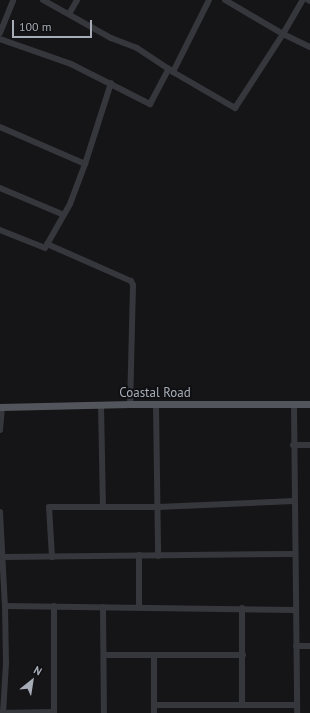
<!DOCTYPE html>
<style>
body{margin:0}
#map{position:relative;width:310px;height:713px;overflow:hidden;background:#151517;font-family:"PT Sans",sans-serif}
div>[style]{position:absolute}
.minor>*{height:6px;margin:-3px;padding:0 3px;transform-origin:3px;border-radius:3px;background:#36373c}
.major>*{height:7px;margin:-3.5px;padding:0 3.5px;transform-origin:3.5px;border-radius:3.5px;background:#52555b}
span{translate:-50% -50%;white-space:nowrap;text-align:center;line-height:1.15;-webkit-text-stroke:4px #101012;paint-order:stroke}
.street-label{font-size:13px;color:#a7adb7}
.north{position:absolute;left:12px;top:661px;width:40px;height:40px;-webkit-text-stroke:3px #101012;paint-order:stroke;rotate:30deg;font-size:11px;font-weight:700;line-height:16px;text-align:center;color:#a7adb7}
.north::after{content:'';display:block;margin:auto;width:14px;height:18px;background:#a7adb7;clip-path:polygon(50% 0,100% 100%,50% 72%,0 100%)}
.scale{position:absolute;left:12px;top:20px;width:80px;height:18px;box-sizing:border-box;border:2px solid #a7adb7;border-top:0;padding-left:5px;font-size:12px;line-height:14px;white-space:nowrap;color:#a7adb7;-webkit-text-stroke:3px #101012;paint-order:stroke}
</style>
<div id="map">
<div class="minor">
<div style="left:43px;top:0;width:78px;rotate:29.2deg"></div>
<div style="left:111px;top:38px;width:28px;rotate:21deg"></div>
<div style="left:137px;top:48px;width:43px;rotate:33.7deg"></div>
<div style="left:173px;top:72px;width:80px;rotate:-63.4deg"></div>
<div style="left:225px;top:0;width:67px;rotate:30.4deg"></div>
<div style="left:283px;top:34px;width:39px;rotate:-60deg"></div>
<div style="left:308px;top:0;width:2px;rotate:27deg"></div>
<div style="left:69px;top:14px;width:16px;rotate:-60deg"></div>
<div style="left:0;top:33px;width:35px;rotate:-68deg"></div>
<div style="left:0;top:39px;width:75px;rotate:19.4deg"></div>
<div style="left:71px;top:64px;width:89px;rotate:26.9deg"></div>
<div style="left:150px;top:104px;width:40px;rotate:-62deg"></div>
<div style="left:173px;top:72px;width:72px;rotate:30.1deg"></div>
<div style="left:235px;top:108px;width:88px;rotate:-57deg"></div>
<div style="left:283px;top:34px;width:30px;rotate:26deg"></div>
<div style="left:0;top:127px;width:93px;rotate:23.5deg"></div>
<div style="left:0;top:188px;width:69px;rotate:22.9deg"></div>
<div style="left:0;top:230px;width:48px;rotate:21.8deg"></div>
<div style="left:45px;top:248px;width:51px;rotate:-60.4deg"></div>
<div style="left:70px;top:204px;width:43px;rotate:-69.4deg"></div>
<div style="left:85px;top:164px;width:85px;rotate:-72.2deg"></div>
<div style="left:47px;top:244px;width:92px;rotate:23.8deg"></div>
<div style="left:131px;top:281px;width:4px;rotate:63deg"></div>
<div style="left:133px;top:285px;width:119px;rotate:91.4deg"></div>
<div style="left:156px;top:404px;width:152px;rotate:89.2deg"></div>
<div style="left:101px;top:405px;width:102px;rotate:88.9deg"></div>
<div style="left:294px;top:405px;width:308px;rotate:89.4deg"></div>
<div style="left:0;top:430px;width:23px;rotate:-85deg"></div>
<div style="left:293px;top:445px;width:17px"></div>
<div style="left:0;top:512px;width:94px;rotate:87deg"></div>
<div style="left:5px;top:606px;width:57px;rotate:89deg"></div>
<div style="left:6px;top:663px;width:50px;rotate:93.4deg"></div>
<div style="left:139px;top:555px;width:52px;rotate:90deg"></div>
<div style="left:3px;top:557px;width:291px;rotate:-0.6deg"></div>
<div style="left:52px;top:557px;width:50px;rotate:-93.4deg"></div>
<div style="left:49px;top:507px;width:109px"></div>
<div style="left:158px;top:507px;width:136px;rotate:-2.5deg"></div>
<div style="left:5px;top:606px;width:290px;rotate:0.8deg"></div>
<div style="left:54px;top:606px;width:107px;rotate:90deg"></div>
<div style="left:103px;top:607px;width:106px;rotate:89.5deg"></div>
<div style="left:296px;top:646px;width:14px"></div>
<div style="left:104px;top:655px;width:139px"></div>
<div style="left:242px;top:704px;width:96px;rotate:-90deg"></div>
<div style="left:154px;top:705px;width:143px"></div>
<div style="left:0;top:713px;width:54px;rotate:-1.1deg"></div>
<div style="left:154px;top:713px;width:58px;rotate:-90deg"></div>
</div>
<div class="major">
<div style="left:0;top:407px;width:130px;rotate:-1.3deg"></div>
<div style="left:130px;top:404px;width:180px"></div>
</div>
<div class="street-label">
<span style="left:155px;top:393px">Coastal Road</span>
</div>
<div class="north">N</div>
<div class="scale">100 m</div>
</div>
